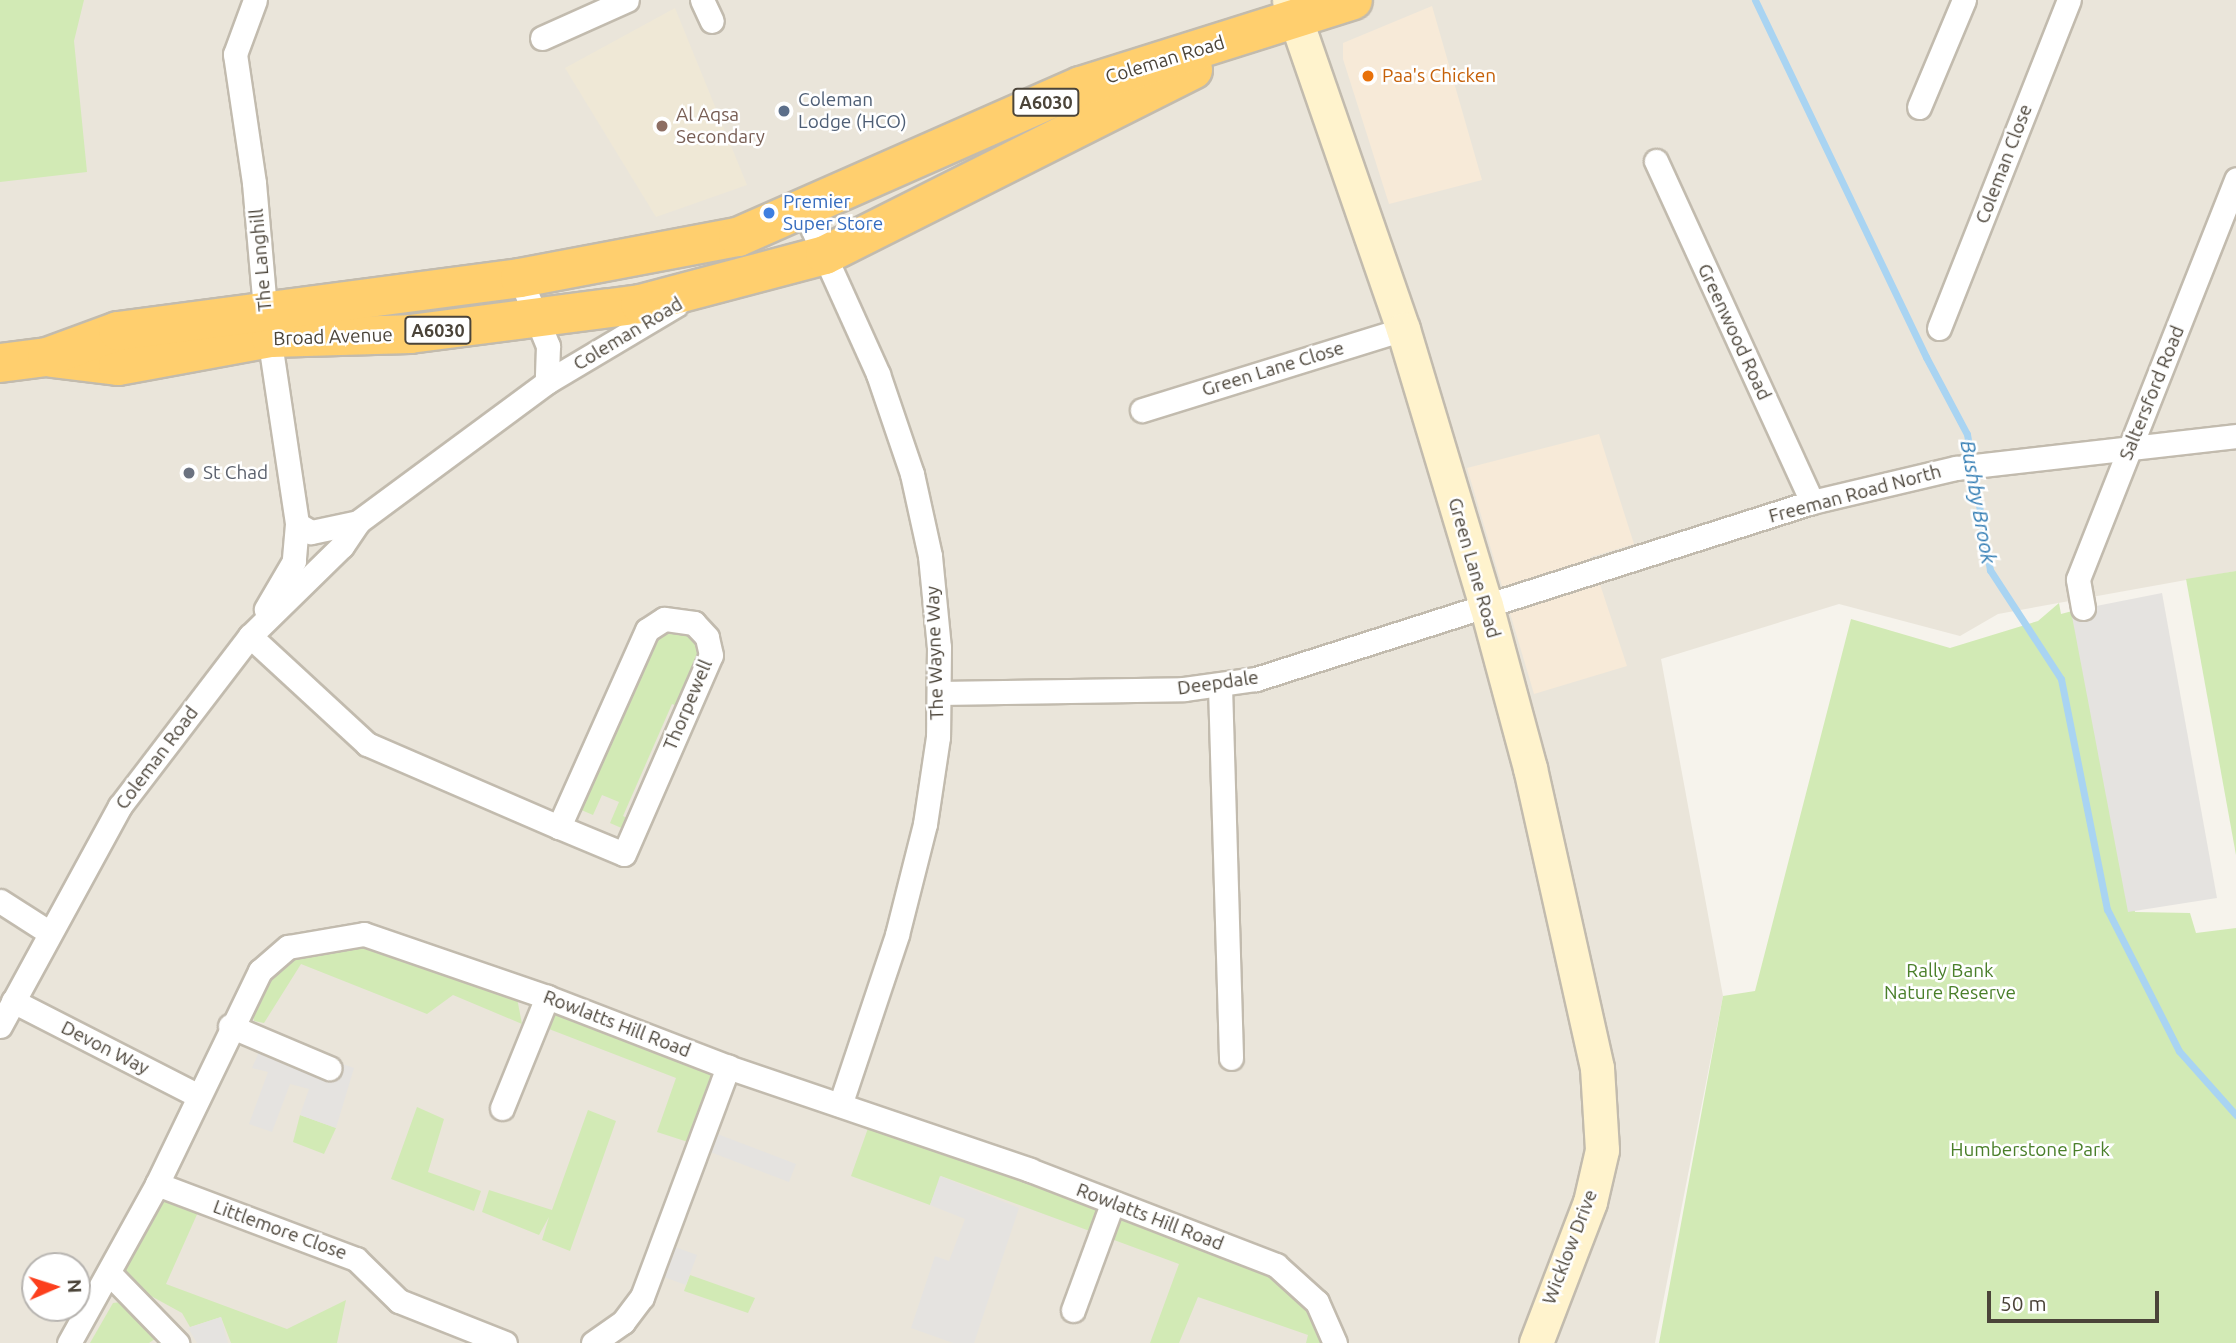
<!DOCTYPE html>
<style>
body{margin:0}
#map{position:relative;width:2236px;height:1343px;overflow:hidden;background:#f6f3ec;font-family:Ubuntu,sans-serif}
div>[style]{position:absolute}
.residential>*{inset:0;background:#eae5da}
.commercial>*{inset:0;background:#f7ead8}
.education>*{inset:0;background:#efe8d6}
.green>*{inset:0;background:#d2eab5}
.parking>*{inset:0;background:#e5e3e0}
.stream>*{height:7px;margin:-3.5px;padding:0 3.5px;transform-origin:3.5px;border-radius:3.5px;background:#a9d4f2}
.roads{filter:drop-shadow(2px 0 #c2bbae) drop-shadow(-2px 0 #c2bbae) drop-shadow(0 2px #c2bbae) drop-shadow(0 -2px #c2bbae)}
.street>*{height:23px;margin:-11.5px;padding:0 11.5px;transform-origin:11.5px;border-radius:11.5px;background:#fff}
.secondary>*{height:33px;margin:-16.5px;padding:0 16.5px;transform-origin:16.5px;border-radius:16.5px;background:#fff3cd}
.highway>*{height:38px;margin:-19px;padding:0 19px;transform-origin:19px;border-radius:19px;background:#ffcf6e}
.dots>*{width:19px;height:19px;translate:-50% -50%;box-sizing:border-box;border:4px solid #fff;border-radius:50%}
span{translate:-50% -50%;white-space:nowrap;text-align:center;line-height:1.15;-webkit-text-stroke:5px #fff;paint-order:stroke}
.shield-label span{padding:2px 5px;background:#fff;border:2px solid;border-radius:5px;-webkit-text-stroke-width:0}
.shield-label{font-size:18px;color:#4b4439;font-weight:700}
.street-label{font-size:19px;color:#4b4439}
.food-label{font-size:19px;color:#c56008}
.left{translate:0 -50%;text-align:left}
.service-label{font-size:19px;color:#4e5e75}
.education-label{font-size:19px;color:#785e54}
.shop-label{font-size:19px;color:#366cbe}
.worship-label{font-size:19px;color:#5b616d}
.park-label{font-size:19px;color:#4a7f2a}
.water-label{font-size:21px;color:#2e7ab2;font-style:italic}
.north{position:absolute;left:21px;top:1252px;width:70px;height:70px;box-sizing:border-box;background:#fff;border:2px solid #b7b4b0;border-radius:50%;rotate:87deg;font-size:19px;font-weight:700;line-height:28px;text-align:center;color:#4b4439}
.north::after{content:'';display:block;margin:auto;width:24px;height:32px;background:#fc3f1d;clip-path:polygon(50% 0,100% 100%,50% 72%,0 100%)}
.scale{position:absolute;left:1987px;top:1291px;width:172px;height:32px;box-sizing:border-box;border:4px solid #4b4439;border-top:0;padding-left:9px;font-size:21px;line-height:24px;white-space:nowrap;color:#4b4439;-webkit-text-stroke:5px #fff;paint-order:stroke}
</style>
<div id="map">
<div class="residential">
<div style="clip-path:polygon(evenodd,0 0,2236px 0,2236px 571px,1998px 614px,1960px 636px,1839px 604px,1661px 659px,1723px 996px,1655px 1343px,0 1343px,0 0,35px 1266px,77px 1266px,77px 1308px,35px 1308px,35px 1266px)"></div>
</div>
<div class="commercial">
<div style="clip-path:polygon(1432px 6px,1482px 180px,1389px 204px,1343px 59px,1343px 43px)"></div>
<div style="clip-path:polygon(1599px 434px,1634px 544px,1591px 557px,1627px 666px,1534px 694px,1467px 468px)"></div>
</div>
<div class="education">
<div style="clip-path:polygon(675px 8px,747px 185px,656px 217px,565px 68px)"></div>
</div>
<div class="green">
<div style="clip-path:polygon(0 0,84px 0,74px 41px,87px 172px,0 182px)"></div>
<div style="clip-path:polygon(2236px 571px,2236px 855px,2186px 579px)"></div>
<div style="clip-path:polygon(2059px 603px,2061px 614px,2076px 610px,2135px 912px,2190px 913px,2196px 933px,2236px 928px,2236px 1343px,1659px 1343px,1723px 996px,1755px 991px,1851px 619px,1950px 648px,2038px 621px)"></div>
<div style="clip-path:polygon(687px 629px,702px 648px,680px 707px,672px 704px,623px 816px,631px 820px,626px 830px,610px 823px,619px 802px,602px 795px,593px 815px,579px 809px,655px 635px,662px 630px)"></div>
<div style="clip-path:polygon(366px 944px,517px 998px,522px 1024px,453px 995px,427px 1014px,301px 964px,264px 1023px,254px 1021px,252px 1009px,271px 976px,297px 957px)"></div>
<div style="clip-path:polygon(547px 997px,728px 1067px,691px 1143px,657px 1132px,676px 1078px,536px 1024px)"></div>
<div style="clip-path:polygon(417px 1107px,444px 1119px,428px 1172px,481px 1191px,474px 1211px,391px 1179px)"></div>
<div style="clip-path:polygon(588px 1110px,616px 1121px,570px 1251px,542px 1240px,549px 1217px,539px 1235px,482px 1212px,489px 1190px,552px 1210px)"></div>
<div style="clip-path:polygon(300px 1115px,336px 1128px,324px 1154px,293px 1142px)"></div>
<div style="clip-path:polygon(872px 1117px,1276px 1265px,1335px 1343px,1306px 1343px,1308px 1335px,1198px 1297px,1179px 1343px,1150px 1343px,1179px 1264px,941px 1176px,930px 1205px,851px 1176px)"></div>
<div style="clip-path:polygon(156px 1187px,203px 1201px,166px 1284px,287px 1329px,346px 1300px,337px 1343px,231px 1343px,221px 1317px,190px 1327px,182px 1313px,109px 1273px)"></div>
<div style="clip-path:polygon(690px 1275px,755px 1298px,748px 1313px,684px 1291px)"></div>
<div style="clip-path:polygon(129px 1301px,164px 1333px,149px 1343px,90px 1343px,113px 1303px)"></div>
</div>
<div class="parking">
<div style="clip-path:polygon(2162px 593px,2217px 898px,2128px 912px,2071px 611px)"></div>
<div style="clip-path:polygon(265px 1038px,354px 1068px,336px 1128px,300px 1115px,309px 1089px,290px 1084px,272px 1132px,249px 1124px,268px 1072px,252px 1068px)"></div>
<div style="clip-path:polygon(712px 1132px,796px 1164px,789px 1182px,705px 1150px)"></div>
<div style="clip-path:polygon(940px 1176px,1019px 1208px,974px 1343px,953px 1343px,911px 1328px,935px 1256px,949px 1261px,965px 1219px,930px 1205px)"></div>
<div style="clip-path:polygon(675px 1247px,697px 1255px,686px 1285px,664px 1277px)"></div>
<div style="clip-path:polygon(221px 1317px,228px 1343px,197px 1343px,188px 1328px)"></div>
</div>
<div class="stream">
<div style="left:1755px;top:0;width:396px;rotate:64.4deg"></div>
<div style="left:1926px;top:357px;width:87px;rotate:62deg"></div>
<div style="left:1967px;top:434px;width:138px;rotate:80.4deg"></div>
<div style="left:1990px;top:570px;width:130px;rotate:56.9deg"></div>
<div style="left:2061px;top:679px;width:235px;rotate:78.7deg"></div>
<div style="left:2107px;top:909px;width:159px;rotate:63.1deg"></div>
<div style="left:2179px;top:1051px;width:86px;rotate:48.3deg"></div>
</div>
<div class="roads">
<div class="street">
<div style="left:255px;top:0;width:58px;rotate:110.3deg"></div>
<div style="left:235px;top:54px;width:130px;rotate:81.6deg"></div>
<div style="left:254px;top:183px;width:126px;rotate:85deg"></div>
<div style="left:265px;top:309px;width:217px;rotate:81.5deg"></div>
<div style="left:297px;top:524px;width:37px;rotate:95deg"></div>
<div style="left:294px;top:561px;width:56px;rotate:120.3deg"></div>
<div style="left:702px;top:0;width:23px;rotate:65deg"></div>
<div style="left:542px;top:38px;width:93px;rotate:-24.1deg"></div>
<div style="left:1919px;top:107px;width:116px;rotate:-67.2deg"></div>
<div style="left:1656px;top:161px;width:375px;rotate:65.4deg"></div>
<div style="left:804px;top:210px;width:180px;rotate:65.7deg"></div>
<div style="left:878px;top:374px;width:106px;rotate:71.2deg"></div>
<div style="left:912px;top:474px;width:84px;rotate:77.6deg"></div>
<div style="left:930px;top:556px;width:91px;rotate:84.4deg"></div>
<div style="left:939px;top:647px;width:90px;rotate:90.6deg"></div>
<div style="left:938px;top:737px;width:88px;rotate:98.5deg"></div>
<div style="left:925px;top:824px;width:114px;rotate:104.2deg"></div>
<div style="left:897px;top:935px;width:179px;rotate:108.5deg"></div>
<div style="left:520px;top:278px;width:74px;rotate:67.6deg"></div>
<div style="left:548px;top:346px;width:36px;rotate:92deg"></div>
<div style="left:1939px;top:328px;width:353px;rotate:-68.4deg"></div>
<div style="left:1142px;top:410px;width:273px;rotate:-17.2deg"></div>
<div style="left:297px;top:524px;width:16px;rotate:30deg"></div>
<div style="left:311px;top:532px;width:48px;rotate:-12deg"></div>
<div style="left:2083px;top:608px;width:29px;rotate:-100deg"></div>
<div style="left:2078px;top:579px;width:430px;rotate:-68.4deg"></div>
<div style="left:250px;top:636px;width:159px;rotate:42.7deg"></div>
<div style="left:367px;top:744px;width:209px;rotate:23.4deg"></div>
<div style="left:559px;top:827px;width:70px;rotate:22.6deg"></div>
<div style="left:624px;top:854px;width:217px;rotate:-66.4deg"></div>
<div style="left:711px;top:655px;width:18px;rotate:-103deg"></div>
<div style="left:707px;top:637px;width:19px;rotate:-133deg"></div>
<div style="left:694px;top:623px;width:30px;rotate:-172deg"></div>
<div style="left:664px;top:619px;width:20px;rotate:147deg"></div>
<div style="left:647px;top:630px;width:216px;rotate:114.1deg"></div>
<div style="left:1220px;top:686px;width:372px;rotate:88.3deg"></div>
<div style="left:939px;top:693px;width:245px;rotate:-0.9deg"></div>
<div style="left:1184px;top:689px;width:73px;rotate:-7.9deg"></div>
<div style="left:1256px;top:679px;width:583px;rotate:-17.66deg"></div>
<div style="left:1812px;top:502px;width:148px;rotate:-13.3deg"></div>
<div style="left:1956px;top:468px;width:282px;rotate:-6.5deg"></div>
<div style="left:0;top:901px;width:59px;rotate:32.6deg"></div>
<div style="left:13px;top:1001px;width:207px;rotate:27.1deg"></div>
<div style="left:0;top:1026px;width:251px;rotate:-61.4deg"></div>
<div style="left:120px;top:806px;width:214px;rotate:-52.6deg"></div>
<div style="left:250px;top:636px;width:129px;rotate:-44.4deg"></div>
<div style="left:342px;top:546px;width:29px;rotate:-56deg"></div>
<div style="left:358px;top:522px;width:235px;rotate:-36.5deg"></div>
<div style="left:547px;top:382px;width:150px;rotate:-30.8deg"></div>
<div style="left:230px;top:1026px;width:108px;rotate:23deg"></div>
<div style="left:502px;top:1108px;width:120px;rotate:-67.9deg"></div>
<div style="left:157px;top:1184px;width:213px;rotate:20.7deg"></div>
<div style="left:356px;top:1259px;width:60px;rotate:44.3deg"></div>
<div style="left:399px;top:1301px;width:114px;rotate:21.6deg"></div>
<div style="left:109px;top:1273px;width:98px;rotate:45.8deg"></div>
<div style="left:1073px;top:1310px;width:113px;rotate:-69.8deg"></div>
<div style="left:69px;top:1343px;width:182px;rotate:-61deg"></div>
<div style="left:157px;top:1184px;width:237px;rotate:-64.2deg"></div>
<div style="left:260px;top:971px;width:37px;rotate:-41deg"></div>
<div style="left:288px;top:947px;width:77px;rotate:-9.7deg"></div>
<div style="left:364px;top:934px;width:194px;rotate:19deg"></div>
<div style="left:547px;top:997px;width:194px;rotate:21.1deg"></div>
<div style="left:728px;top:1067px;width:319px;rotate:18.8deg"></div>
<div style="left:1030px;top:1170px;width:264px;rotate:21.1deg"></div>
<div style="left:1276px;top:1265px;width:55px;rotate:42.1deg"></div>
<div style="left:1317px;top:1302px;width:45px;rotate:66.3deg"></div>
<div style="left:593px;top:1343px;width:37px;rotate:-35deg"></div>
<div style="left:623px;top:1322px;width:31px;rotate:-53deg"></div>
<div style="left:642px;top:1297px;width:246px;rotate:-69.5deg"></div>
</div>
<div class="secondary">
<div style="left:1289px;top:0;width:348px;rotate:70.9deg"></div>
<div style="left:1403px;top:329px;width:288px;rotate:73.3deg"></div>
<div style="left:1486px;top:605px;width:169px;rotate:74.9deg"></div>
<div style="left:1530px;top:768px;width:307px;rotate:77.4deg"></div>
<div style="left:1597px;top:1068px;width:82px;rotate:86.5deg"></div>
<div style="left:1602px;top:1150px;width:53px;rotate:103deg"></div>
<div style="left:1590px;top:1202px;width:151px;rotate:111deg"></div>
</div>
<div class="highway">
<div style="left:52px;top:358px;width:66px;rotate:6.9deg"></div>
<div style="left:118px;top:366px;width:156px;rotate:-10.4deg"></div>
<div style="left:271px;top:338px;width:139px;rotate:-1.6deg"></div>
<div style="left:410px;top:334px;width:232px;rotate:-7.4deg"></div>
<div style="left:640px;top:304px;width:191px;rotate:-14.8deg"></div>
<div style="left:825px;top:255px;width:412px;rotate:-26.7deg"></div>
<div style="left:0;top:363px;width:47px;rotate:-7.3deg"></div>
<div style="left:47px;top:357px;width:76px;rotate:-20.1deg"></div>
<div style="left:118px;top:331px;width:405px;rotate:-7.5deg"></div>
<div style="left:520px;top:278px;width:222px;rotate:-10.7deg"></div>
<div style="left:738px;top:237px;width:375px;rotate:-23.8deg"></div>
<div style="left:1081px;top:86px;width:285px;rotate:-17.5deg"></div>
</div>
</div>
<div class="dots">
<div style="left:1368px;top:76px;background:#e8710a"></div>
<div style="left:784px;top:111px;background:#5c6f8a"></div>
<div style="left:662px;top:126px;background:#8d6e63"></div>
<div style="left:769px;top:213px;background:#3f7fe0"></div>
<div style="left:189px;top:473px;background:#6b7280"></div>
</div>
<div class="shield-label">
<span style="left:1046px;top:102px">A6030</span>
<span style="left:438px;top:330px">A6030</span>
</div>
<div class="street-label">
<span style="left:1165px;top:60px;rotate:-17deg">Coleman Road</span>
<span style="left:2004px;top:164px;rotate:-69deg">Coleman Close</span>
<span style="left:261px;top:260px;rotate:-95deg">The Langhill</span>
<span style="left:1734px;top:332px;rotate:65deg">Greenwood Road</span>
<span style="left:628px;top:334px;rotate:-31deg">Coleman Road</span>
<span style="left:333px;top:337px;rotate:-2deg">Broad Avenue</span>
<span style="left:1273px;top:369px;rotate:-17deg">Green Lane Close</span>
<span style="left:2152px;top:393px;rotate:-68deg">Saltersford Road</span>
<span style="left:1855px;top:494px;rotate:-15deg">Freeman Road North</span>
<span style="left:1474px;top:568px;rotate:74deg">Green Lane Road</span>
<span style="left:935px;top:653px;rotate:-92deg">The Wayne Way</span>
<span style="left:1218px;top:683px;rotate:-8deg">Deepdale</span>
<span style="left:688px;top:705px;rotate:-67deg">Thorpewell</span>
<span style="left:157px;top:758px;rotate:-53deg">Coleman Road</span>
<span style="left:617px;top:1024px;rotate:21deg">Rowlatts Hill Road</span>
<span style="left:105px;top:1048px;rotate:27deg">Devon Way</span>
<span style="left:1150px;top:1217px;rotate:21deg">Rowlatts Hill Road</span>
<span style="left:280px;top:1230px;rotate:20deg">Littlemore Close</span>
<span style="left:1570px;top:1247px;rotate:-69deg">Wicklow Drive</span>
</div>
<div class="food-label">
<span class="left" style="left:1382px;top:76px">Paa's Chicken</span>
</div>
<div class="service-label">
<span class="left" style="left:798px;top:111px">Coleman<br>Lodge (HCO)</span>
</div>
<div class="education-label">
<span class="left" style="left:676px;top:126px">Al Aqsa<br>Secondary</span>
</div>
<div class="shop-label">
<span class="left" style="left:783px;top:213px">Premier<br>Super Store</span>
</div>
<div class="worship-label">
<span class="left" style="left:203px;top:473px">St Chad</span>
</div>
<div class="park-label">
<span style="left:1950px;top:982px">Rally Bank<br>Nature Reserve</span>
<span style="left:2030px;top:1150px">Humberstone Park</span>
</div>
<div class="water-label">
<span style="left:1979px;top:502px;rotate:80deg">Bushby Brook</span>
</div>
<div class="north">N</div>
<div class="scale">50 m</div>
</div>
